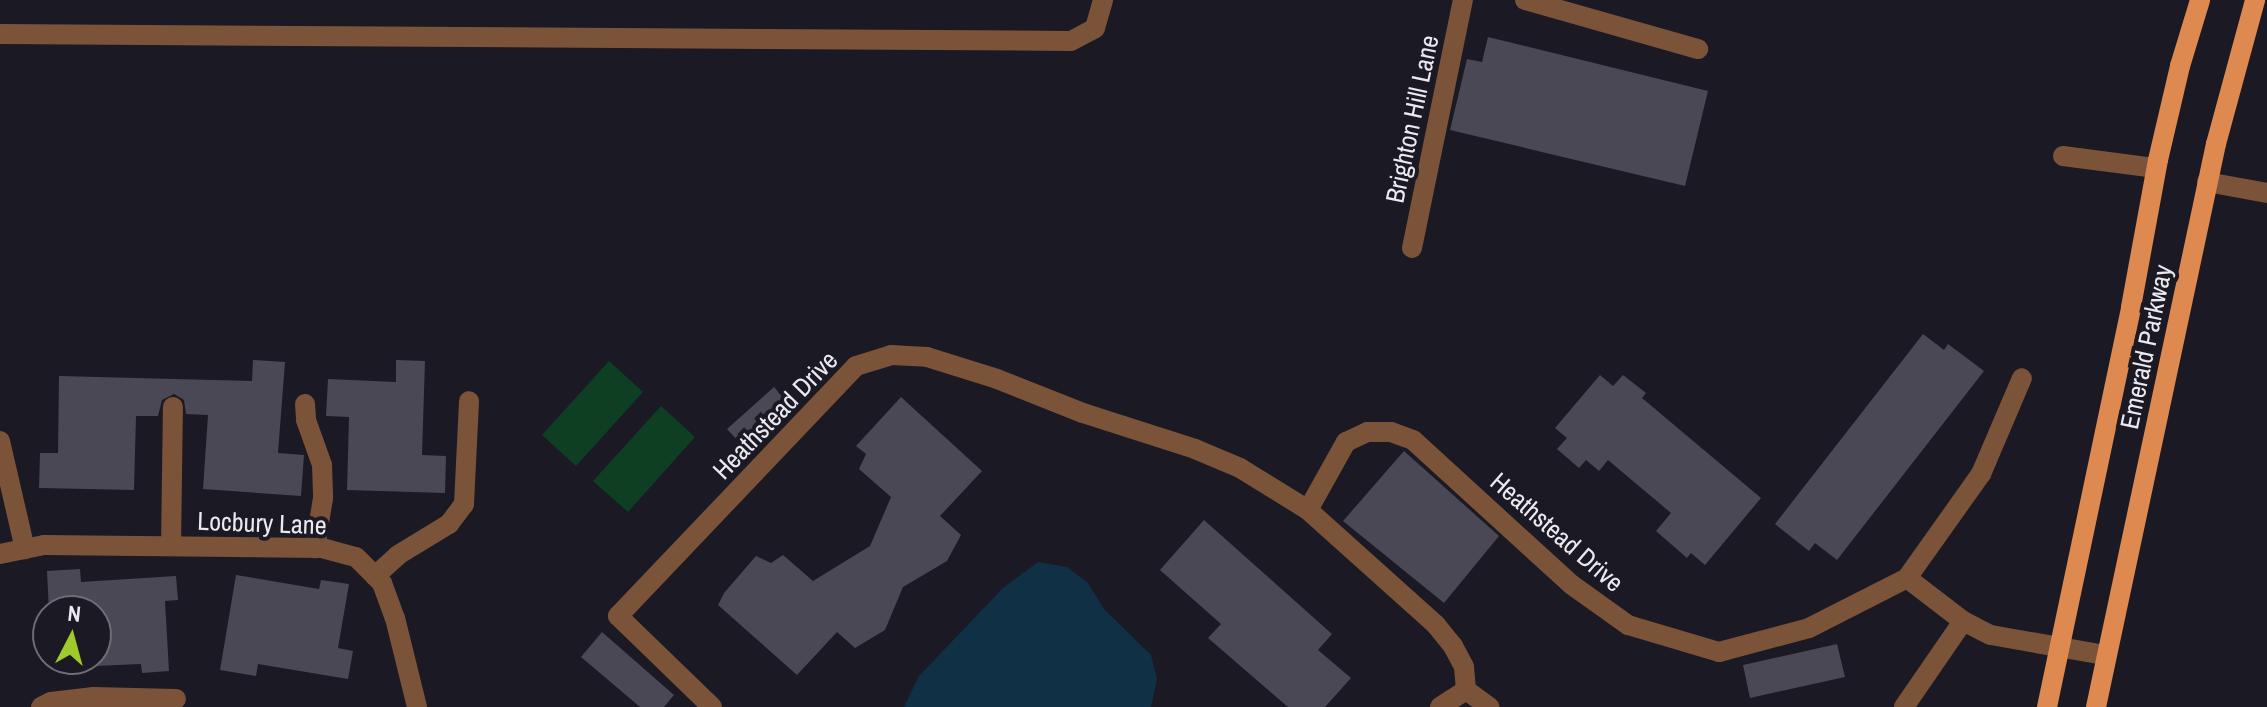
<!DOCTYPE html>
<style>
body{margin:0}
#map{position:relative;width:2267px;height:707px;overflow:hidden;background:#1b1923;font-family:"Archivo Narrow",sans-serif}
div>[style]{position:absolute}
.green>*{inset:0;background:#0f3f23}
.water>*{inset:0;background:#103145}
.building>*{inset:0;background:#4a4854}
.minor>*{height:20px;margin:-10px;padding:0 10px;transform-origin:10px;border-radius:10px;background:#7b5338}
.major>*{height:20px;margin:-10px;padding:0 10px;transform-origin:10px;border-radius:10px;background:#dd8950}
span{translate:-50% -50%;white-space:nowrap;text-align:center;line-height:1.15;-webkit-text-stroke:8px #1b1923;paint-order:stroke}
.street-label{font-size:26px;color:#eae9f0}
.north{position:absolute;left:32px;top:595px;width:80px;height:80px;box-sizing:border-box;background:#1b1923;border:2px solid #6e6c75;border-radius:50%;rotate:6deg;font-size:22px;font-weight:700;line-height:32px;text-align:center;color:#eae9f0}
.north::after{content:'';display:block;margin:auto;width:28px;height:36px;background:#a0c92c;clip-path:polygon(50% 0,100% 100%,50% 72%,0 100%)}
</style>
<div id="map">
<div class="green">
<div style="clip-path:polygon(609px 361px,643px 392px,576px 466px,542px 435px)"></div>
<div style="clip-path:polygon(661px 406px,695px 437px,628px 512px,593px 481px)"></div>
</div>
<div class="water">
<div style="clip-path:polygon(1038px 562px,1067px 567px,1088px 583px,1104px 609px,1151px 655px,1157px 679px,1151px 707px,904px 707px,919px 676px,1003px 588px)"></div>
</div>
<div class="building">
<div style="clip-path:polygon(1488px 37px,1708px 91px,1685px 186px,1450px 130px,1467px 59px,1482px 62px)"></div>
<div style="clip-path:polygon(1923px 334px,1944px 350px,1948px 344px,1984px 371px,1837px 560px,1815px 543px,1809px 551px,1775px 524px)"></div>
<div style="clip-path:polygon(253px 360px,285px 362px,278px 453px,304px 455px,301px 496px,203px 489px,208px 415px,186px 414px,184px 400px,174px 394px,162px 400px,158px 416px,136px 416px,134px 490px,39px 488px,40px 453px,58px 453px,59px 376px,252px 381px)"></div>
<div style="clip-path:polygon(396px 360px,425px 361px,422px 455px,446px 456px,445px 493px,347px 490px,349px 417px,326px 416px,328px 379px,396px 382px)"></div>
<div style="clip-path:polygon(1600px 375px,1613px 386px,1623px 375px,1646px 393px,1642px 398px,1761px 498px,1705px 565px,1691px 553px,1687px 558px,1656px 531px,1671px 513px,1608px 460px,1599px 471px,1586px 460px,1579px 468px,1557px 449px,1567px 438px,1555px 428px)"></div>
<div style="clip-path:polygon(774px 387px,793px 409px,747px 451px,727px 429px)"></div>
<div style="clip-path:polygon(901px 397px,982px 471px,940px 516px,961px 535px,947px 561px,903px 587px,885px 630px,855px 648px,837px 632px,797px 675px,718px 605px,724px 593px,756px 556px,771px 563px,783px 555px,813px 581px,870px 546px,891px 497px,859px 469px,866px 454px,856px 446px)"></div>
<div style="clip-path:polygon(1404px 451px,1499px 536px,1444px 603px,1343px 521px)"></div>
<div style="clip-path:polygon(1204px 520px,1332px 634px,1318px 650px,1351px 678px,1325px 707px,1288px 707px,1208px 638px,1221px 624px,1160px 570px)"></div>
<div style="clip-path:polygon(80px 569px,81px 582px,176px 576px,178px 600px,165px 601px,169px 671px,142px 673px,141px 664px,96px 666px,96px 611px,49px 611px,47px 571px)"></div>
<div style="clip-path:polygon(236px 575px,319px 589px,321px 580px,349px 584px,338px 648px,353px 651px,348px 679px,258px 664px,256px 676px,220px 670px)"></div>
<div style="clip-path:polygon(602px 632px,674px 695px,664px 707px,640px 707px,581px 657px)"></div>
<div style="clip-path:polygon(1837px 644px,1845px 677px,1750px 698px,1743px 665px)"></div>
</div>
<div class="minor">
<div style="left:1525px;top:0;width:180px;rotate:15.8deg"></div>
<div style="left:0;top:34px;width:1071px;rotate:0.37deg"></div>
<div style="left:1071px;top:41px;width:27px;rotate:-28deg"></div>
<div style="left:1095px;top:28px;width:29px;rotate:-74deg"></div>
<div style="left:2063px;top:156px;width:94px;rotate:7.4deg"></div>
<div style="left:2207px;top:182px;width:61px;rotate:10.4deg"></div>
<div style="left:1412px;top:248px;width:253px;rotate:-78.4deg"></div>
<div style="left:305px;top:404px;width:16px;rotate:86deg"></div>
<div style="left:306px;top:420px;width:48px;rotate:70.4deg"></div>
<div style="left:322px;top:465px;width:33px;rotate:88deg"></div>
<div style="left:323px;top:498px;width:51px;rotate:99.1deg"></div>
<div style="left:0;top:441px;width:111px;rotate:77deg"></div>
<div style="left:1308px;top:510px;width:78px;rotate:-60.8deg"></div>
<div style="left:1346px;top:442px;width:23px;rotate:-25deg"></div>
<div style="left:1367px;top:432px;width:24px"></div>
<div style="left:1391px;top:432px;width:23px;rotate:20deg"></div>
<div style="left:1413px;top:440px;width:215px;rotate:42.4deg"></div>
<div style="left:1572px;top:585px;width:69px;rotate:35.5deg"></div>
<div style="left:1628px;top:625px;width:95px;rotate:16.5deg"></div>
<div style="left:1719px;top:652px;width:93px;rotate:-14.9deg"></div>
<div style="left:1809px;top:628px;width:110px;rotate:-27deg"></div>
<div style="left:1907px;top:578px;width:71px;rotate:37.5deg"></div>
<div style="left:1963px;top:621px;width:31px;rotate:27deg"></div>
<div style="left:1991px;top:635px;width:116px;rotate:10deg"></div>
<div style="left:171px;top:546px;width:139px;rotate:-89.2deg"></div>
<div style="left:0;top:554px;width:45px;rotate:-11.6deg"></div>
<div style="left:44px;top:545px;width:278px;rotate:0.6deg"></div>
<div style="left:322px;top:548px;width:35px;rotate:15deg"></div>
<div style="left:356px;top:557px;width:37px;rotate:45deg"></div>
<div style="left:382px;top:583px;width:37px;rotate:70deg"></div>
<div style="left:395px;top:618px;width:92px;rotate:76.1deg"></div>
<div style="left:375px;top:576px;width:31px;rotate:-42deg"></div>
<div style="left:398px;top:555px;width:60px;rotate:-31.3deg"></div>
<div style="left:449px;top:524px;width:25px;rotate:-53deg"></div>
<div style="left:464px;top:504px;width:103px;rotate:-87.2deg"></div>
<div style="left:1907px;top:578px;width:128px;rotate:-54.6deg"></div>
<div style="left:1981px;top:474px;width:104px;rotate:-66.9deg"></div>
<div style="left:41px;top:707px;width:11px;rotate:-27deg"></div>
<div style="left:51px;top:702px;width:43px;rotate:-6.6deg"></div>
<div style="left:94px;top:697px;width:82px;rotate:1.4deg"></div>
<div style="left:712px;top:707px;width:131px;rotate:-135.9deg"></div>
<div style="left:618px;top:616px;width:345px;rotate:-46.4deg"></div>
<div style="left:856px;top:366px;width:37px;rotate:-17deg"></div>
<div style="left:891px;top:355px;width:36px;rotate:3deg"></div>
<div style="left:927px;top:357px;width:73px;rotate:17.4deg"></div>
<div style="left:997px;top:379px;width:92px;rotate:21.6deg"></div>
<div style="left:1083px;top:413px;width:118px;rotate:17.8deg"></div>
<div style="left:1195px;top:449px;width:49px;rotate:22.9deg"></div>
<div style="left:1240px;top:468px;width:80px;rotate:31.7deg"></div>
<div style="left:1308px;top:510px;width:172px;rotate:41.9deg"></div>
<div style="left:1436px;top:625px;width:27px;rotate:51deg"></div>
<div style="left:1453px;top:646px;width:24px;rotate:62deg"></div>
<div style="left:1464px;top:667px;width:23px;rotate:85deg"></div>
<div style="left:1466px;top:690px;width:29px;rotate:36deg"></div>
<div style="left:1440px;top:707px;width:31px;rotate:-33deg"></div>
<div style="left:1904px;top:707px;width:104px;rotate:-55.5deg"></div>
</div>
<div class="major">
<div style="left:2047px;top:707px;width:409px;rotate:-78.1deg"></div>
<div style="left:2131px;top:307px;width:149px;rotate:-79.6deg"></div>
<div style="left:2158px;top:160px;width:97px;rotate:-76.8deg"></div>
<div style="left:2180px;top:66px;width:69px;rotate:-73.1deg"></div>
<div style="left:2096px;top:707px;width:576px;rotate:-77.97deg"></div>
<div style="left:2216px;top:144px;width:149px;rotate:-74.8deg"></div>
</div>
<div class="street-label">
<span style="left:1412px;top:119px;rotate:-78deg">Brighton Hill Lane</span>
<span style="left:2146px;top:347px;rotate:-78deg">Emerald Parkway</span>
<span style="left:775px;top:415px;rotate:-46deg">Heathstead Drive</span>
<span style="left:262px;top:523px;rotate:2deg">Locbury Lane</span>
<span style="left:1557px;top:532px;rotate:41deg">Heathstead Drive</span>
</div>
<div class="north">N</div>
</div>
